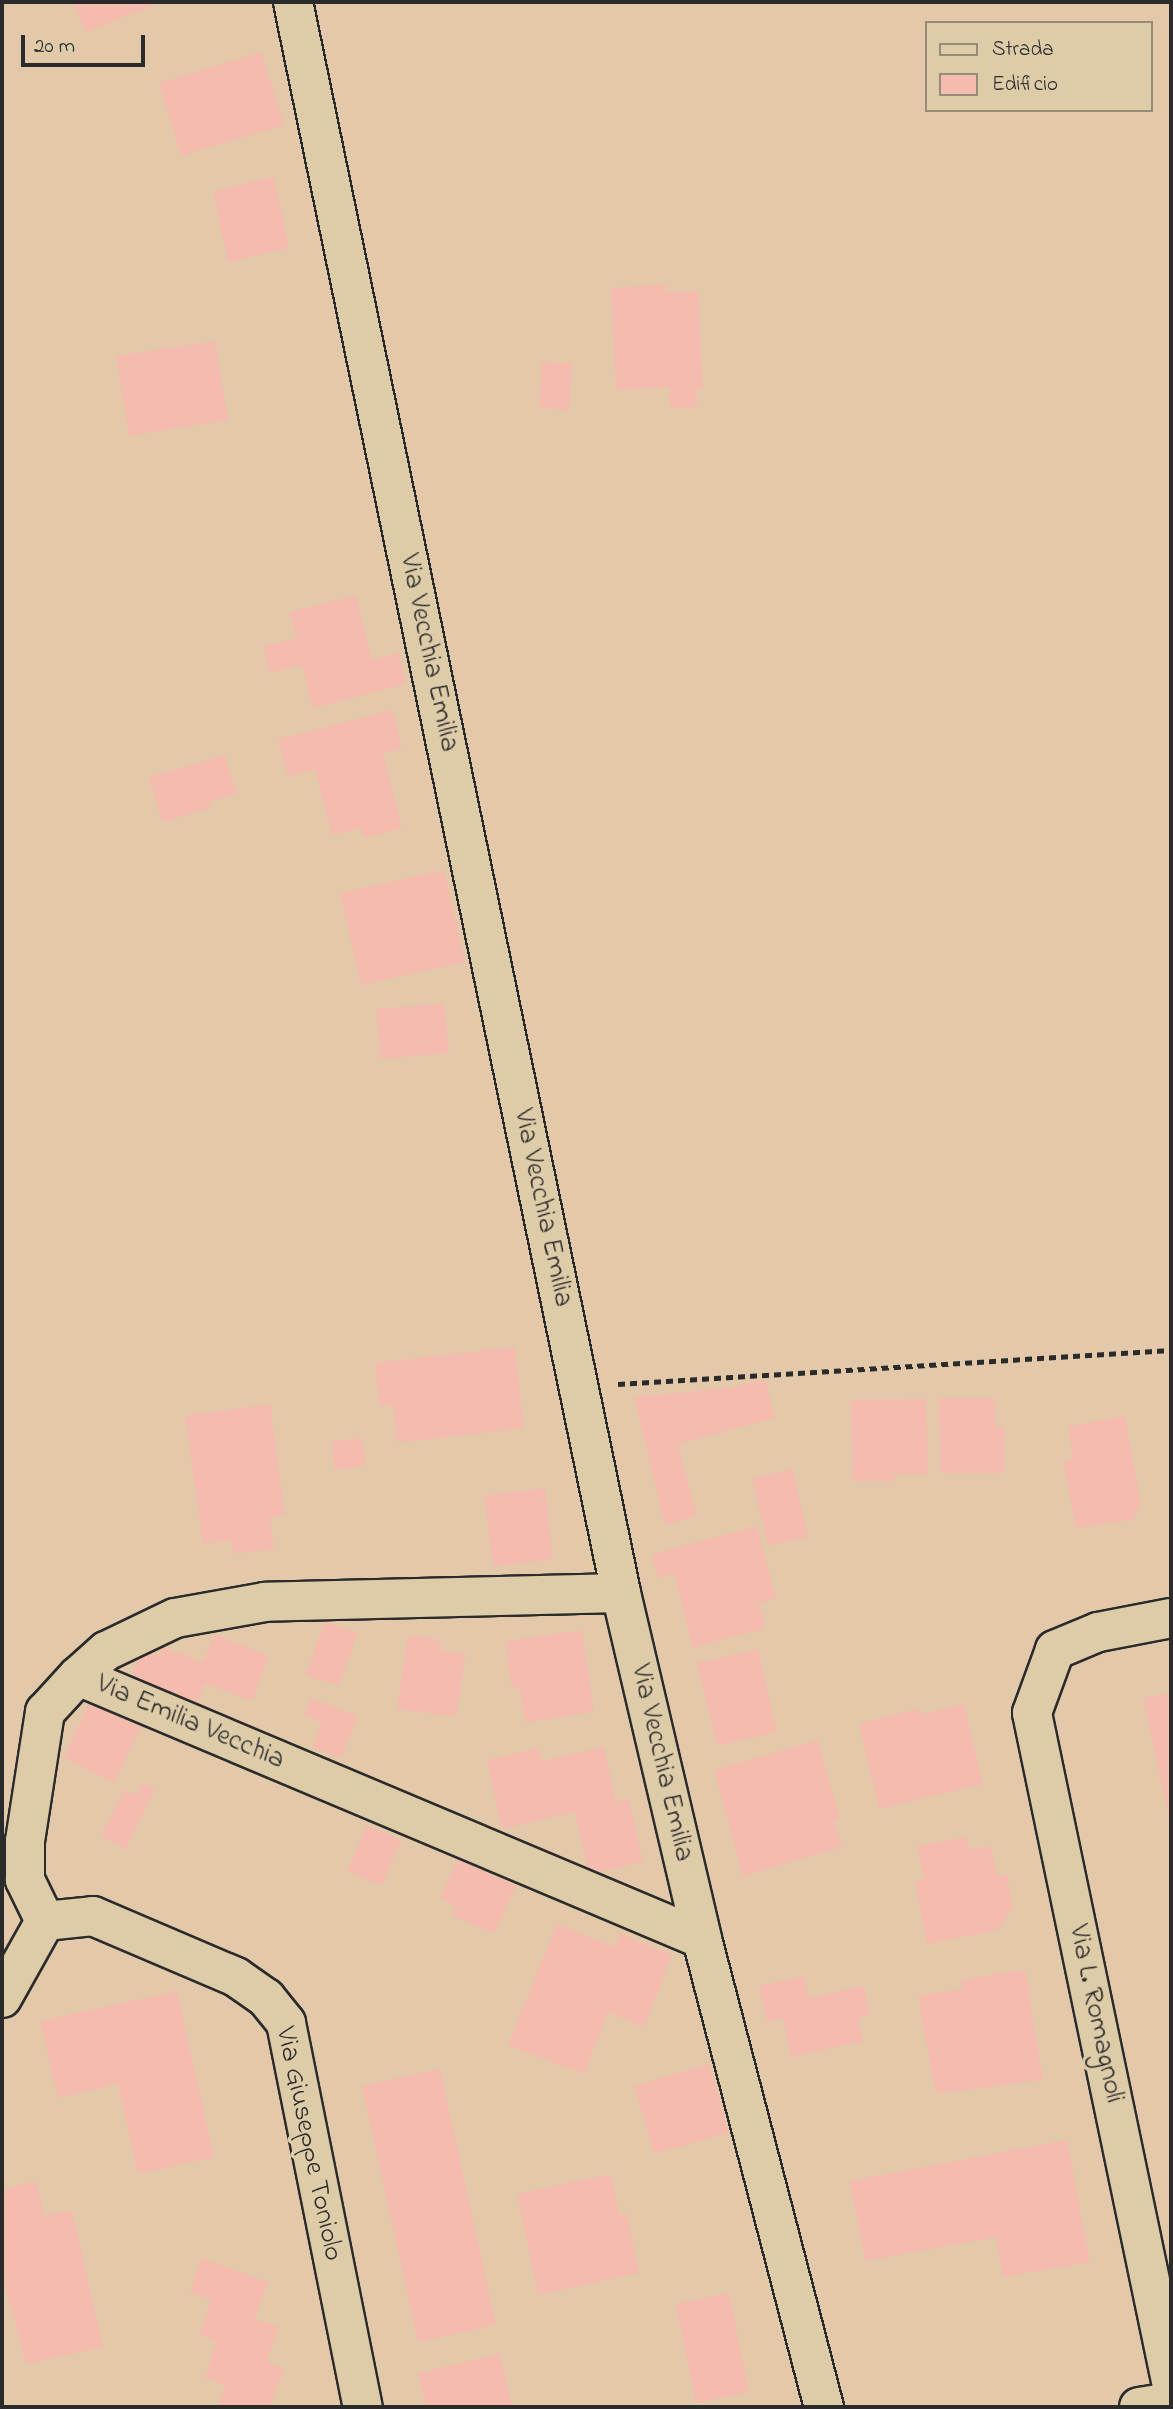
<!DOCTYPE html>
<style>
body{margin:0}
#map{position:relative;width:1173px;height:2409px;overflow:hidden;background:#e3c9aa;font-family:"Indie Flower",sans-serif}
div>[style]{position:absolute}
.building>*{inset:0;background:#f5bbae}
.path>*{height:4.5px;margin-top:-2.25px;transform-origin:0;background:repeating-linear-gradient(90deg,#2b2b2b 0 7px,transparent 0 12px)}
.roads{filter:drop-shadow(2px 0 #2b2b2b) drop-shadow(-2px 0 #2b2b2b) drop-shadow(0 2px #2b2b2b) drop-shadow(0 -2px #2b2b2b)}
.minor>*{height:38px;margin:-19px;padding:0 19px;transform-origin:19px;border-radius:19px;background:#decca9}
.tertiary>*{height:38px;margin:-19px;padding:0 19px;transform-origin:19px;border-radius:19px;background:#decca9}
span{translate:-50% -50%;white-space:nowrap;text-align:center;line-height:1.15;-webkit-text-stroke:7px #decca9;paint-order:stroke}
.street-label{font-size:28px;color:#2b2b2b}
.frame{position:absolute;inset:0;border:4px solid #2b2b2b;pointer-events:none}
.legend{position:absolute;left:925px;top:21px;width:228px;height:91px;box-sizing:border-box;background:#decca9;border:2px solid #968c77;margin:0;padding:9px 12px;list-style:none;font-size:21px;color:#2b2b2b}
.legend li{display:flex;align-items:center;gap:14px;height:35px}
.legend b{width:35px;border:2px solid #968c77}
.scale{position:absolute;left:21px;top:35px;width:124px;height:32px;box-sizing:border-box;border:4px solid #2b2b2b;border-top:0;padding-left:9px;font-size:21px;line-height:24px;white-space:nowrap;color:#2b2b2b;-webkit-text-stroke:5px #decca9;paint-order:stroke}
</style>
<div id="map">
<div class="building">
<div style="clip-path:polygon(73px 2px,161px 2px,86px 32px)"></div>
<div style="clip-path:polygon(261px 52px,284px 125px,181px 156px,159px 83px)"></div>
<div style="clip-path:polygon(274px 177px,289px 248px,228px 262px,213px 191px)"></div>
<div style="clip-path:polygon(666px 284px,666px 292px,698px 291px,703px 389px,696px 389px,697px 407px,670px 408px,669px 387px,616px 390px,611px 288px)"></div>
<div style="clip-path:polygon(215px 341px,228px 420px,129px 436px,116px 356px)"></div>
<div style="clip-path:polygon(542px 362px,572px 363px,569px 410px,539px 408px)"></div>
<div style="clip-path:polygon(356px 595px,372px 660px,398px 653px,406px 684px,313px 708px,302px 665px,270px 673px,263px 647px,297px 638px,290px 612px)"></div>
<div style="clip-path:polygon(393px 710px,402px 749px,383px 753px,402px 828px,364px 838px,361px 828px,332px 835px,315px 770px,288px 777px,278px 739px)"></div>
<div style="clip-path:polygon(225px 755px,237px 794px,209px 802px,211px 808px,162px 822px,149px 777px)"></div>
<div style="clip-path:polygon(444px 870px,465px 962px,361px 985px,340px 893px)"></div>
<div style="clip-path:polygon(444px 1003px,449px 1053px,381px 1059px,376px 1009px)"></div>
<div style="clip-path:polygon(515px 1347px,524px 1428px,397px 1443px,393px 1404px,380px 1406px,375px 1363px)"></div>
<div style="clip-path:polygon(765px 1379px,775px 1418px,678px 1444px,697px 1516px,665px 1525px,634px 1397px,730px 1388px)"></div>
<div style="clip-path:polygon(939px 1398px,995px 1398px,996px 1427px,1004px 1427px,1004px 1473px,940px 1473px)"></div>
<div style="clip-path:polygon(926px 1399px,928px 1474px,894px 1474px,895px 1481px,853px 1481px,851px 1400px)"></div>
<div style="clip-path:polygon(270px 1404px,285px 1515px,270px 1518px,274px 1549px,234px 1554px,231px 1540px,203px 1544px,185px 1416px)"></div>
<div style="clip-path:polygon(1125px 1416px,1141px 1504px,1133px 1520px,1076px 1528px,1063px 1461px,1073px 1458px,1068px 1427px)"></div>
<div style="clip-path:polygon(362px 1438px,366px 1465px,335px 1470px,331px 1442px)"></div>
<div style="clip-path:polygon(793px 1469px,808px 1537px,768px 1546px,752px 1479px)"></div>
<div style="clip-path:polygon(545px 1488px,553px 1559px,493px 1567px,484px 1496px)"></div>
<div style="clip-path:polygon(757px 1526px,776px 1598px,759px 1603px,765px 1628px,693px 1648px,674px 1574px,658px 1578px,652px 1554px)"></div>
<div style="clip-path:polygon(325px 1621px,358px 1633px,339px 1686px,306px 1675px)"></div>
<div style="clip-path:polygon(582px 1630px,594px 1712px,525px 1723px,520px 1687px,512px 1689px,505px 1641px)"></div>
<div style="clip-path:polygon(214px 1634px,269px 1656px,252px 1701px,205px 1683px,195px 1710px,129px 1684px,142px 1647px,159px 1655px,162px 1647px,203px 1662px)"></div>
<div style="clip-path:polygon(408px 1635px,441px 1640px,439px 1650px,466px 1654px,456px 1717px,397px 1709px)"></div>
<div style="clip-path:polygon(758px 1649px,777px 1732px,717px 1746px,697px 1663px)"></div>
<div style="clip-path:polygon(1171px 1693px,1171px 1818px,1169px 1818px,1143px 1698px)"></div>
<div style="clip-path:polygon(311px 1698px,358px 1716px,341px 1758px,312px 1747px,322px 1722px,304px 1715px)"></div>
<div style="clip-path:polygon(89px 1703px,141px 1727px,114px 1783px,64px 1758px)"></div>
<div style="clip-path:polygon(964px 1704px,983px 1784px,879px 1809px,859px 1724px,916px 1709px,923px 1714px)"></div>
<div style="clip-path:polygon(818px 1740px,840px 1819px,834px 1821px,842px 1847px,743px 1876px,714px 1770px)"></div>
<div style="clip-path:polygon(604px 1747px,616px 1802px,629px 1799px,643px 1862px,589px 1874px,575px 1812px,502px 1829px,487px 1760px,539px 1748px,542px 1761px)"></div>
<div style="clip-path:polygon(142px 1783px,155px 1789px,126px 1849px,101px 1836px,124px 1790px,136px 1795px)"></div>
<div style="clip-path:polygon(367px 1825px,401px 1840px,382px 1886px,347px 1871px)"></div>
<div style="clip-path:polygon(967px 1837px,970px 1850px,991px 1846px,997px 1876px,1007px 1874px,1013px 1907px,998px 1930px,927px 1944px,915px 1881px,924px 1880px,917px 1846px)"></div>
<div style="clip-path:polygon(458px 1859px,516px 1886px,494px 1934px,452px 1915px,456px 1906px,440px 1898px)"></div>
<div style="clip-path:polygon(557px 1924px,615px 1947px,621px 1934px,672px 1955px,644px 2027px,608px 2012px,584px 2074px,508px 2045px)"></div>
<div style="clip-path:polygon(1025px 1970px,1043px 2080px,936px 2094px,918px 1996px,962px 1989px,961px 1980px)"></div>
<div style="clip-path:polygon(804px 1976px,809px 1998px,864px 1986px,870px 2015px,858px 2018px,863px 2041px,791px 2057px,783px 2018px,767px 2022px,759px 1986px)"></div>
<div style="clip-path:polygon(177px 1991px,214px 2157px,138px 2174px,118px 2084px,58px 2098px,40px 2021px)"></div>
<div style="clip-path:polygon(709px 2064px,729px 2133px,654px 2154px,634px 2086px)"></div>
<div style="clip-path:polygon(440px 2069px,496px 2325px,418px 2342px,362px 2086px)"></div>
<div style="clip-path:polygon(1067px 2140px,1090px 2262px,1003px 2277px,996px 2237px,865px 2261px,850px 2181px)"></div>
<div style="clip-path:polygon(611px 2174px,619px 2215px,627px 2213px,639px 2273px,538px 2295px,517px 2194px)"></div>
<div style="clip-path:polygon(36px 2181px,45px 2216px,72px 2210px,103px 2347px,26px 2364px,2px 2274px,2px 2189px)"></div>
<div style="clip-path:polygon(201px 2258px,268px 2282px,255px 2319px,279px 2327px,267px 2362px,284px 2368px,271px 2405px,277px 2407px,218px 2407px,225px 2385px,205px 2378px,217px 2341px,199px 2335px,211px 2300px,190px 2292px)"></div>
<div style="clip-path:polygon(729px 2293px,749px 2392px,696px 2403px,676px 2304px)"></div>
<div style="clip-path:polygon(500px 2354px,512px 2407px,426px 2407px,418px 2373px)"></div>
</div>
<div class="path">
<div style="left:618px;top:1384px;width:554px;rotate:-3.52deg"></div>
</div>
<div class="roads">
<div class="minor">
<div style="left:621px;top:1593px;width:356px;rotate:178.6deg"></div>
<div style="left:265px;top:1602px;width:91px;rotate:169.9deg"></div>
<div style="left:175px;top:1618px;width:76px;rotate:154.4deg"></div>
<div style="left:106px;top:1651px;width:38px;rotate:138deg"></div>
<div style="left:78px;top:1676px;width:677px;rotate:22.85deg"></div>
<div style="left:1171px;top:1618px;width:74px;rotate:169.1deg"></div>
<div style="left:1098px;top:1632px;width:47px;rotate:157.3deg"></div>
<div style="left:1055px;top:1650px;width:67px;rotate:110.1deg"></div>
<div style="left:1032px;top:1713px;width:682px;rotate:78.25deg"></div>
<div style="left:45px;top:1921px;width:48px;rotate:-5.9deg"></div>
<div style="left:93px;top:1916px;width:155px;rotate:23.1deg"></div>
<div style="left:236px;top:1977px;width:37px;rotate:35deg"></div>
<div style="left:266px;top:1998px;width:32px;rotate:51deg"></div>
<div style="left:286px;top:2023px;width:392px;rotate:78.7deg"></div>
<div style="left:45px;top:1921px;width:46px;rotate:-116deg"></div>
<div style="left:25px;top:1880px;width:39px;rotate:-90deg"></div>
<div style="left:25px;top:1841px;width:131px;rotate:-81.2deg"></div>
<div style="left:45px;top:1712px;width:49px;rotate:-47.5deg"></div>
<div style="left:2px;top:1998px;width:88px;rotate:-60.8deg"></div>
</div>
<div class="tertiary">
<div style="left:293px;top:2px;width:1624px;rotate:78.35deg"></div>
<div style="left:621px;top:1593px;width:355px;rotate:76.8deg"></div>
<div style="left:702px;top:1939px;width:484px;rotate:75.4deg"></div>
<div style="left:1139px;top:2407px;width:32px;rotate:-9deg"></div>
</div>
</div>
<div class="street-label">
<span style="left:428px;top:653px;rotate:78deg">Via Vecchia Emilia</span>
<span style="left:542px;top:1208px;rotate:78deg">Via Vecchia Emilia</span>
<span style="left:190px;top:1723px;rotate:23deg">Via Emilia Vecchia</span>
<span style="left:661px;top:1763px;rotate:77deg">Via Vecchia Emilia</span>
<span style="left:1095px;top:2014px;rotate:78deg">Via L. Romagnoli</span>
<span style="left:308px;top:2144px;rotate:78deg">Via Giuseppe Toniolo</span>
</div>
<div class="frame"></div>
<ul class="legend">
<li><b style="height:9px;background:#decca9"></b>Strada</li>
<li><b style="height:19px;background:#f5bbae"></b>Edificio</li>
</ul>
<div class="scale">20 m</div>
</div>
